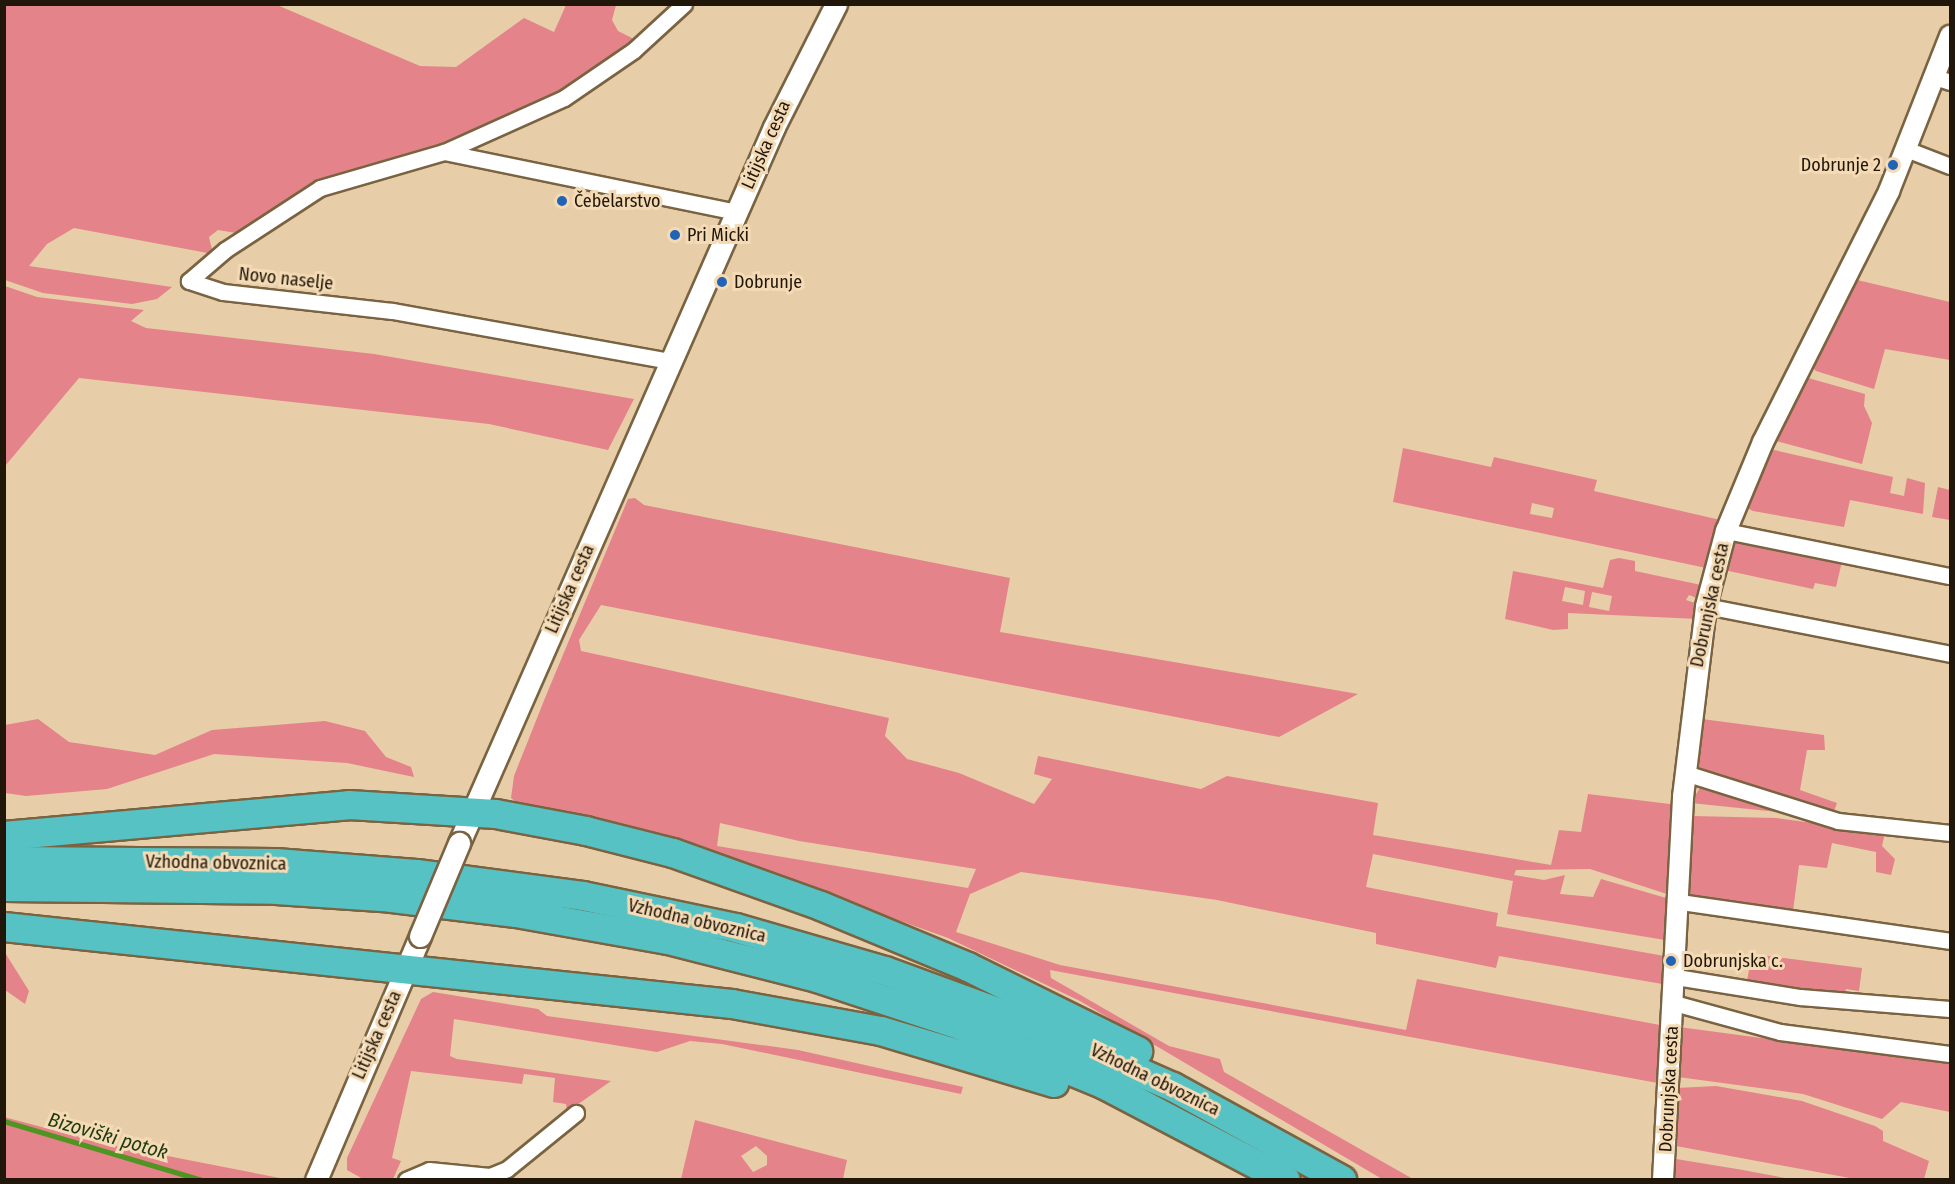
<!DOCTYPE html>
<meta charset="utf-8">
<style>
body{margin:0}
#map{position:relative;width:1955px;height:1184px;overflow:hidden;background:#e7cda8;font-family:"Fira Sans Condensed",sans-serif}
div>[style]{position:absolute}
.green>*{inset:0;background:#e5838a}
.stream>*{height:4.5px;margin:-2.25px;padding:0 2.25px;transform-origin:2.25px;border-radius:2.25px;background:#509421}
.roads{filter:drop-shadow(2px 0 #7a6341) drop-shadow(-2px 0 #7a6341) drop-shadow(0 2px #7a6341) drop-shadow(0 -2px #7a6341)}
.minor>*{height:15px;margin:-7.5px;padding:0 7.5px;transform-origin:7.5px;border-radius:7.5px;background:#fff}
.tertiary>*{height:20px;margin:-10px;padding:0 10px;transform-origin:10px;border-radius:10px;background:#fff}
.secondary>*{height:21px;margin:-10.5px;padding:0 10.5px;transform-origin:10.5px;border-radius:10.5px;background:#fff}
.motorway>*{height:28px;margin:-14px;padding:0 14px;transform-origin:14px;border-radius:14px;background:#56c2c3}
.bridges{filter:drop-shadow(2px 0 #7a6341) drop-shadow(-2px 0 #7a6341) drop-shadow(0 2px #7a6341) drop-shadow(0 -2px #7a6341)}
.secondary-bridge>*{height:21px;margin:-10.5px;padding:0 10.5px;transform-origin:10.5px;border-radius:10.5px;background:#fff}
.dots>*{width:16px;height:16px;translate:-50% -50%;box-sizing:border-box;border:3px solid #f4dab5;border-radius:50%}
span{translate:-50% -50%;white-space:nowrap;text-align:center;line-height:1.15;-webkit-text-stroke:6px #f4dab5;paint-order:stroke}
.street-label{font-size:18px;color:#201609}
.poi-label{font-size:18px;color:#201609}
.right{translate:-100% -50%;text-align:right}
.left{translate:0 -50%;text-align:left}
.water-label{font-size:20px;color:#1e3a0e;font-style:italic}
.frame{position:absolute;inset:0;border:6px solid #201609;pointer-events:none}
</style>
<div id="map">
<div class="green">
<div style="clip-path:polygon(5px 5px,277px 5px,420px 66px,456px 67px,524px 18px,554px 32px,566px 5px,616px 5px,612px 20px,618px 31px,640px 42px,581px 86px,483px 133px,328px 179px,248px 235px,218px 230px,209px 237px,213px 254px,74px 228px,47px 244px,29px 266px,172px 287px,157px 299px,132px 304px,43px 293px,5px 280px)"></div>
<div style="clip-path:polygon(1853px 279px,1950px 302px,1950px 360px,1885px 349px,1874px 389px,1816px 371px,1810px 365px)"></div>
<div style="clip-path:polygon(5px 286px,37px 297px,144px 310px,131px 321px,146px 328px,374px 354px,634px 399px,608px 450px,489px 424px,79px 378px,5px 466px)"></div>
<div style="clip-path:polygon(1801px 376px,1865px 394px,1864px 406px,1872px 423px,1862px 464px,1776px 441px,1772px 434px)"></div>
<div style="clip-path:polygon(evenodd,1403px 448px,1491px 467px,1494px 457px,1597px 480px,1594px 491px,1725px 521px,1711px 569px,1393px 502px,1403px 448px,1532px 503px,1554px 508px,1552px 518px,1530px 514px,1532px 503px)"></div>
<div style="clip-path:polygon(1774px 450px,1893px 477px,1890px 493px,1904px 496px,1907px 478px,1925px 483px,1923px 514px,1850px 500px,1844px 527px,1753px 511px,1745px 507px,1764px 453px)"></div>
<div style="clip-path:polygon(1938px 487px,1950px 490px,1950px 520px,1932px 517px)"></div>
<div style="clip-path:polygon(evenodd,635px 498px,644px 505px,1010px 578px,1000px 632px,1358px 694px,1279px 737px,601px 605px,579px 640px,581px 651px,889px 718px,885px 736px,907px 759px,959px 773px,1034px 804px,1052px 779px,1034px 774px,1038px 756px,1201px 789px,1227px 776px,1378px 803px,1373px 835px,1551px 865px,1559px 830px,1581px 832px,1588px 794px,1678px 805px,1673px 896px,1590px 869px,1516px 870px,1514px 875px,1544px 880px,1565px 875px,1560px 894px,1593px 897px,1601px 879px,1673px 900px,1671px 941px,1507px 914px,1513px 881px,1373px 854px,1366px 887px,1498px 913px,1496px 926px,1670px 957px,1668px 985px,1499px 956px,1496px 968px,1376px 944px,1376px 933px,1217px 900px,1021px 872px,970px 894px,956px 932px,1060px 965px,1406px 1030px,1417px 979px,1665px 1026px,1663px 1084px,1050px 970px,1051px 978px,1169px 1046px,1220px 1059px,1224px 1072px,1413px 1179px,1382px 1179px,1080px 1001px,948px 938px,646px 830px,517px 803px,511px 798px,514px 776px,545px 698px,628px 499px,635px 498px,720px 823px,799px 841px,976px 869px,968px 888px,717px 846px,720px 823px)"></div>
<div style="clip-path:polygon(1732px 539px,1843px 557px,1836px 587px,1815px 583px,1813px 589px,1724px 570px)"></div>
<div style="clip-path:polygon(evenodd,1619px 558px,1635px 561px,1635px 571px,1706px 586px,1702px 600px,1689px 595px,1686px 600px,1701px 605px,1698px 619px,1568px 613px,1568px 629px,1553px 630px,1505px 619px,1513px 571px,1603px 588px,1610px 560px,1619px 558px,1565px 587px,1585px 591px,1583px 605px,1562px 601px,1565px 587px,1619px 558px,1592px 592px,1612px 596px,1609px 611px,1589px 607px,1592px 592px)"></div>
<div style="clip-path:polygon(38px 719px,69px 742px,155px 755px,212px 730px,325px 721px,365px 731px,386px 757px,411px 767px,414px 777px,347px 763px,214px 754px,107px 789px,26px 796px,5px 793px,5px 725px)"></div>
<div style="clip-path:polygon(1702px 719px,1824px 735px,1825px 750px,1807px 750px,1800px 790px,1837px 803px,1834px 811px,1702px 774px,1695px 767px)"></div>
<div style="clip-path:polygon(1702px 784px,1806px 815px,1691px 803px)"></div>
<div style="clip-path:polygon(1693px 816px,1776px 818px,1885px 833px,1882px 846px,1895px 859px,1891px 875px,1876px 872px,1876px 852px,1832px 843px,1827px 868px,1799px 865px,1792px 919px,1692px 898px,1686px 894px)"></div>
<div style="clip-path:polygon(4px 951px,29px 991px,25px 1004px,5px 990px)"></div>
<div style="clip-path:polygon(1752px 954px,1862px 968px,1859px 991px,1846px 989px,1844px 996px,1746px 986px)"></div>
<div style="clip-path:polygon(433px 992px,538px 1009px,547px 1016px,798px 1050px,963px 1087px,961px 1094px,722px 1044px,690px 1041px,657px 1052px,454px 1019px,450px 1056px,457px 1059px,611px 1081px,567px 1112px,566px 1104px,553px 1102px,555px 1078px,524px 1074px,522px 1084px,411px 1071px,392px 1158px,401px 1161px,393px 1179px,363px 1179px,347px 1170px,347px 1158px,421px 999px)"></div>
<div style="clip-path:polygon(1679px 1027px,1950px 1063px,1950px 1112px,1901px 1102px,1882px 1119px,1803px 1094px,1678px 1077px)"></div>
<div style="clip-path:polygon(1716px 1086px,1802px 1101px,1875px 1126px,1883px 1131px,1883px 1141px,1929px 1161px,1924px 1179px,1855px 1179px,1676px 1146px,1677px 1088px)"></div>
<div style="clip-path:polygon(4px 1117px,106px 1144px,285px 1179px,5px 1179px)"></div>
<div style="clip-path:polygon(evenodd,695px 1120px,847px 1160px,843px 1179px,681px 1179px,695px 1120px,756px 1146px,767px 1156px,767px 1165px,753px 1172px,741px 1156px,756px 1146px)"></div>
<div style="clip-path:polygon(1676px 1159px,1743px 1170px,1790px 1179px,1674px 1179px)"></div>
</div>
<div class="stream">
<div style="left:4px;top:1121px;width:207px;rotate:16.6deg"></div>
</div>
<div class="roads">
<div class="minor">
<div style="left:1938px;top:78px;width:13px;rotate:18deg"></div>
<div style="left:1906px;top:149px;width:47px;rotate:21.1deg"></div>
<div style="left:444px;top:152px;width:298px;rotate:11.6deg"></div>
<div style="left:670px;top:361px;width:282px;rotate:-169.8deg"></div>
<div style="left:392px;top:311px;width:170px;rotate:-173.6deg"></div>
<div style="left:223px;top:292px;width:36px;rotate:-162deg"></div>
<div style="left:189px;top:281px;width:48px;rotate:-40.7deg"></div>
<div style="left:225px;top:250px;width:113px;rotate:-33.1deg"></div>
<div style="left:320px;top:188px;width:129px;rotate:-16.2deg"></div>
<div style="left:444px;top:152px;width:132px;rotate:-24.2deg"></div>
<div style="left:564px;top:98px;width:85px;rotate:-34.4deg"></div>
<div style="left:634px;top:50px;width:68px;rotate:-42.6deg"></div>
<div style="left:1726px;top:531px;width:228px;rotate:11.4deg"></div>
<div style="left:1706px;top:606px;width:249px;rotate:11.1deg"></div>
<div style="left:1685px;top:773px;width:160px;rotate:17.4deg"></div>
<div style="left:1838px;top:821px;width:113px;rotate:6.1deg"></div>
<div style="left:1680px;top:902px;width:273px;rotate:8.2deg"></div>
<div style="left:1676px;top:977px;width:126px;rotate:9.2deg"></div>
<div style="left:1800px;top:997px;width:150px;rotate:4.6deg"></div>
<div style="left:1674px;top:1003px;width:110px;rotate:15.3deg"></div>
<div style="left:1780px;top:1032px;width:171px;rotate:7.4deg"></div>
<div style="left:406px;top:1180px;width:25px;rotate:-23deg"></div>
<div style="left:429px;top:1170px;width:61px;rotate:5.6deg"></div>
<div style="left:490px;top:1176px;width:18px;rotate:-22deg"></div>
<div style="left:507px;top:1169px;width:89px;rotate:-39.1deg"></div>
</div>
<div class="tertiary">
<div style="left:1663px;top:1180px;width:384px;rotate:-87deg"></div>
<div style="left:1683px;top:797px;width:192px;rotate:-83.1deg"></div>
<div style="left:1706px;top:606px;width:78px;rotate:-75.1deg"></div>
<div style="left:1726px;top:531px;width:96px;rotate:-67.4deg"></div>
<div style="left:1763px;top:442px;width:281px;rotate:-63.3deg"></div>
<div style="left:1889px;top:191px;width:167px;rotate:-68.5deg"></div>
</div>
<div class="secondary">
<div style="left:459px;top:843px;width:782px;rotate:-66.25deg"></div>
<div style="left:774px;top:127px;width:138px;rotate:-63.2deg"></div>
<div style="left:316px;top:1180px;width:265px;rotate:-66.9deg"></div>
</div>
<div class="motorway">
<div style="left:4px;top:836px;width:346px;rotate:-5.1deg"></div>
<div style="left:349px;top:805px;width:147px;rotate:3.5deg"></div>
<div style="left:496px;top:814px;width:92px;rotate:10.7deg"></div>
<div style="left:586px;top:831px;width:90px;rotate:14.2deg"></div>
<div style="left:673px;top:853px;width:157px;rotate:19.7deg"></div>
<div style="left:821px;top:906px;width:159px;rotate:22.5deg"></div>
<div style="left:968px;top:967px;width:190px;rotate:26.3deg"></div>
<div style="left:4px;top:861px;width:272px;rotate:0.4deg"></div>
<div style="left:276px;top:863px;width:141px;rotate:4.5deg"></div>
<div style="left:417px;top:874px;width:167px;rotate:7.5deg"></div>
<div style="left:583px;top:896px;width:156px;rotate:11.8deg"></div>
<div style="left:736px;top:928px;width:155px;rotate:16.1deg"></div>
<div style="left:885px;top:971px;width:154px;rotate:20.1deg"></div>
<div style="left:1030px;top:1024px;width:156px;rotate:23.8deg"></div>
<div style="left:1173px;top:1087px;width:193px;rotate:28.8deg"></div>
<div style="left:4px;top:887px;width:272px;rotate:0.6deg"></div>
<div style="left:276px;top:890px;width:116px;rotate:3.9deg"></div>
<div style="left:392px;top:898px;width:125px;rotate:6.9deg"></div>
<div style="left:516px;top:913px;width:154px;rotate:10.1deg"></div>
<div style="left:668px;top:940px;width:154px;rotate:14.3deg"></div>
<div style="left:817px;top:978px;width:153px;rotate:18.3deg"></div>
<div style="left:962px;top:1026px;width:155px;rotate:22.4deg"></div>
<div style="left:1105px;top:1085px;width:204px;rotate:27.7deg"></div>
<div style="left:4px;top:927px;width:732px;rotate:6.04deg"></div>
<div style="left:732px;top:1004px;width:151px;rotate:10.3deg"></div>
<div style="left:881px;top:1031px;width:181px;rotate:16.7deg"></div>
</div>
</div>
<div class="bridges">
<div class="secondary-bridge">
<div style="left:420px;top:936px;width:101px;rotate:-67.2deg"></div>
</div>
</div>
<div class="dots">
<div style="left:1893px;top:165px;background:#2163b4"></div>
<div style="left:562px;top:201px;background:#2163b4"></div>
<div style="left:675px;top:235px;background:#2163b4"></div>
<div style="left:722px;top:282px;background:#2163b4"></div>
<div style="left:1671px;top:961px;background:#2163b4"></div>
</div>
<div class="street-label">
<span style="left:766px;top:145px;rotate:-66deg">Litijska cesta</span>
<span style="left:286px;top:279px;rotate:6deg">Novo naselje</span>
<span style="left:570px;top:589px;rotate:-66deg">Litijska cesta</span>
<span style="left:1710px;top:605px;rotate:-78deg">Dobrunjska cesta</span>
<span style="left:216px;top:863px;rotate:1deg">Vzhodna obvoznica</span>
<span style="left:697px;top:921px;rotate:13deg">Vzhodna obvoznica</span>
<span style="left:377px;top:1035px;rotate:-66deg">Litijska cesta</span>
<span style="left:1155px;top:1080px;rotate:26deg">Vzhodna obvoznica</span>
<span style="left:1669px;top:1089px;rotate:-87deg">Dobrunjska cesta</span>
</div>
<div class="poi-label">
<span class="right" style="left:1881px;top:165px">Dobrunje 2</span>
<span class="left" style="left:574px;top:201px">Čebelarstvo</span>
<span class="left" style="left:687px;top:235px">Pri Micki</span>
<span class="left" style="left:734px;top:282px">Dobrunje</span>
<span class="left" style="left:1683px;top:961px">Dobrunjska c.</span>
</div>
<div class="water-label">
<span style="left:108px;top:1136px;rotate:16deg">Bizoviški potok</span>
</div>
<div class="frame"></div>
</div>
